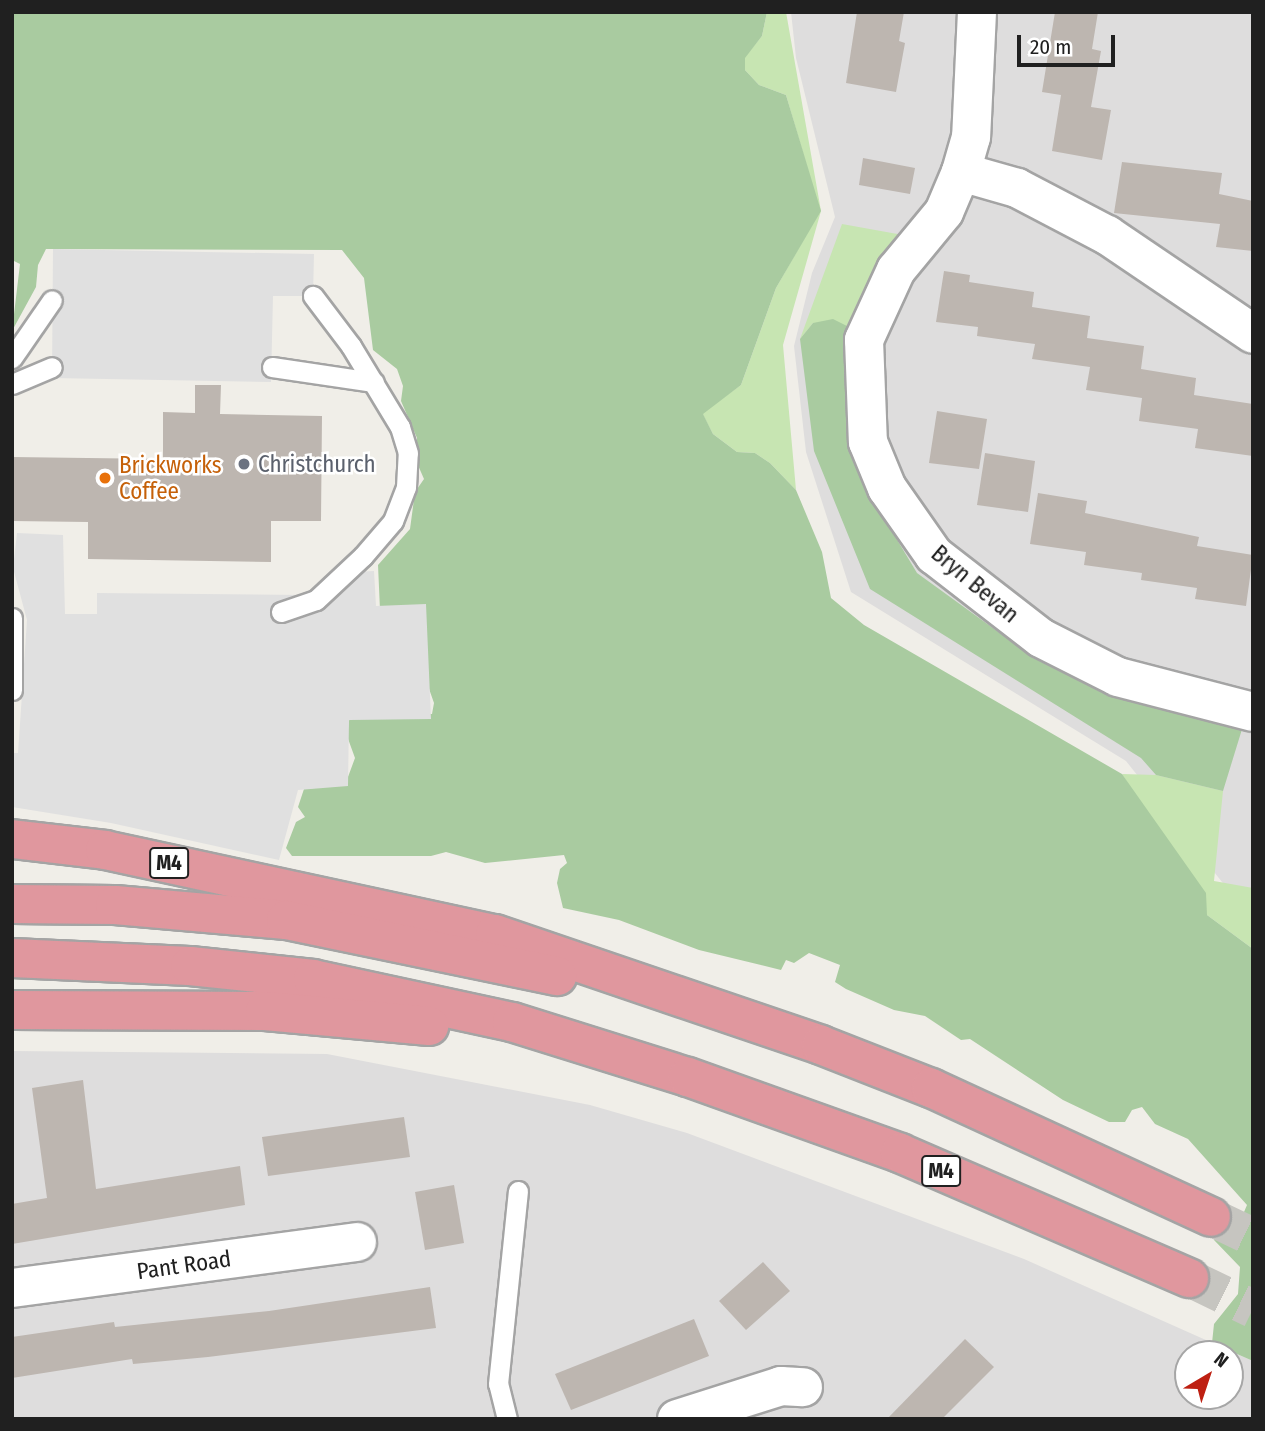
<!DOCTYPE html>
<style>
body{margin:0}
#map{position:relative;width:1265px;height:1431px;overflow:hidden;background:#f0eee8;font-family:"Fira Sans Condensed",sans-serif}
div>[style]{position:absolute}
.residential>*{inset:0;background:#dedddd}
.grass>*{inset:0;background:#c7e5b2}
.forest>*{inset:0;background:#a9cba0}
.parking>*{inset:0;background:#e0e0e0}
.building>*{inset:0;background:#bdb6b0}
.motorway-tunnel>*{height:38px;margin-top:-19px;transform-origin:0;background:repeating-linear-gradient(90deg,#c6c5c0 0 38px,transparent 0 57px)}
.roads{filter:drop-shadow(2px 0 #a4a4a4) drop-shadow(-2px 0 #a4a4a4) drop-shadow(0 2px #a4a4a4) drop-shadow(0 -2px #a4a4a4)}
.service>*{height:19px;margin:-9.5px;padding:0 9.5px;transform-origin:9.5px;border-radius:9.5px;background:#fff}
.minor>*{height:38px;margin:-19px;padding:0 19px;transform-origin:19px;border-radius:19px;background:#fff}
.motorway>*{height:38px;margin:-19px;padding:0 19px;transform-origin:19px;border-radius:19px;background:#e0979e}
.dots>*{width:19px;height:19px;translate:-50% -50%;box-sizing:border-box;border:4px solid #fff;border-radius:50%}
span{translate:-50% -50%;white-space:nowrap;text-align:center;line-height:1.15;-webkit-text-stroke:5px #fff;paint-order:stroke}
.shield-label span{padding:2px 5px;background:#fff;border:2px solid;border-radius:5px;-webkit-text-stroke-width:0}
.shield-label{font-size:21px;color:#202020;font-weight:700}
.worship-label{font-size:23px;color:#5b616d}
.left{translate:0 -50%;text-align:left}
.food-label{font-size:23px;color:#c56008}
.street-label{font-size:23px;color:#202020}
.frame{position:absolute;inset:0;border:14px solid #202020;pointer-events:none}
.north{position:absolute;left:1174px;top:1340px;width:70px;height:70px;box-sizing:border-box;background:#fff;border:2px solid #a6a6a6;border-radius:50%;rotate:39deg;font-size:19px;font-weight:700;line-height:28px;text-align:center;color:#202020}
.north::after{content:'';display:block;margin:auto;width:24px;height:32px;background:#be2012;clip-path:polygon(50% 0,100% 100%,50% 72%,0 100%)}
.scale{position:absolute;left:1017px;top:35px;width:98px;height:32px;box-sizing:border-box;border:4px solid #202020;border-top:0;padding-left:9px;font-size:21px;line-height:24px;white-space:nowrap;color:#202020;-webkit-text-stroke:5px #fff;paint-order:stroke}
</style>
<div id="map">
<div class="residential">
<div style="clip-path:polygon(791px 12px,1253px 12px,1253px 893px,1226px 887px,1126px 761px,851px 592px,806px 452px,794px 346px,812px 273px,835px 217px,796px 58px)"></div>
<div style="clip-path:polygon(evenodd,12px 1051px,327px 1054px,590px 1105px,687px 1133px,1024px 1259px,1253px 1361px,1253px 1419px,12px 1419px,12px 1051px,1188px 1354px,1230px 1354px,1230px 1396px,1188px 1396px,1188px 1354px)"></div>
</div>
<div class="grass">
<div style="clip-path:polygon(767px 12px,786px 12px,821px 211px,783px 345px,796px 490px,770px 463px,755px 453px,737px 452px,713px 434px,702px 413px,741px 385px,776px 288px,820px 211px,786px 95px,759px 85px,745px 70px,744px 58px,762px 36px)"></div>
<div style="clip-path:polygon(842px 224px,903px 235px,872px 275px,853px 329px,813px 323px,800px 339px)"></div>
<div style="clip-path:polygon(1122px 774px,1156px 775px,1223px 791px,1214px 881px,1253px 888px,1253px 949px,1207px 915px)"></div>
</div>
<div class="forest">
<div style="clip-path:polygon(12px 12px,767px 12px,762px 36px,745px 58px,745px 70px,759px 85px,786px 95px,821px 211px,776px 288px,741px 385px,703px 414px,713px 434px,737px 452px,755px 453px,770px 463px,796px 490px,822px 552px,831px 598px,864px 625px,1122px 774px,1206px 893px,1207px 915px,1253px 949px,1253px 1361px,1212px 1343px,1214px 1324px,1238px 1294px,1240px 1267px,1214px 1240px,1228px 1218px,1241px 1219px,1247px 1205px,1188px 1139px,1155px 1124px,1142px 1107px,1132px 1110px,1125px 1122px,1109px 1122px,1063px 1100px,970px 1039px,961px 1040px,925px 1016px,894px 1010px,846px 989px,835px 982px,840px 965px,809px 953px,794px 963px,786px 960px,781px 970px,699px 950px,619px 920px,563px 908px,557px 883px,560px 869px,567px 863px,564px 855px,485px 863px,446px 852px,431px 856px,292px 856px,286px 848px,296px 822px,305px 817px,298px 807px,304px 789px,345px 785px,355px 758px,347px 736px,350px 714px,432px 714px,434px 703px,427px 683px,380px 610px,378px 565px,410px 529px,415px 492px,424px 479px,417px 463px,417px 438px,401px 401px,403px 386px,397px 369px,373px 350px,364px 278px,342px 250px,46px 249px,38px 265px,36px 287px,12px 331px,20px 264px,12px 260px)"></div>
<div style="clip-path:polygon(833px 319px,853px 329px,872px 498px,917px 573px,1026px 652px,1114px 696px,1243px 726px,1223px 791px,1156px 775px,1141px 758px,870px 589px,814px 451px,800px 339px,813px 323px)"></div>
</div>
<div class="parking">
<div style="clip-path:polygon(53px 249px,314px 254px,313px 296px,273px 296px,271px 382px,52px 378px)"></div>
<div style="clip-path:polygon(17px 533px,63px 535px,65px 614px,97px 614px,97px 593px,304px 595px,333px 573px,374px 571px,376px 606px,426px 604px,431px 719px,349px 720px,348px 786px,298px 790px,279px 860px,111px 823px,12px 807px,12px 753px,18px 753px,27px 620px,13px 568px)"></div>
</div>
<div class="building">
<div style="clip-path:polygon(857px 12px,904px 12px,899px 41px,905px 43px,896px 92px,846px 83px)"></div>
<div style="clip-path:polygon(1055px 12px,1098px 12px,1092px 49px,1101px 51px,1091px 107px,1111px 110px,1102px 160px,1052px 151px,1061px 95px,1042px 92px)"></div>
<div style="clip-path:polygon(863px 158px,915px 168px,910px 194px,859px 185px)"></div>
<div style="clip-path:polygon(1122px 162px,1222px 173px,1219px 194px,1253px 201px,1253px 251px,1216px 247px,1220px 224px,1114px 213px)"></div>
<div style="clip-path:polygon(944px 271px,970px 275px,969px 282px,1034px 292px,1032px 307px,1090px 316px,1087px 338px,1144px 346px,1141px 369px,1196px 378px,1194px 395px,1253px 404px,1253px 456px,1195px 448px,1198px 429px,1139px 421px,1142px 398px,1086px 390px,1090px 367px,1032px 359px,1035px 344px,977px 336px,978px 327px,936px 322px)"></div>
<div style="clip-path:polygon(195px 385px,221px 385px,220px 414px,322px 416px,321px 521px,271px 521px,271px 562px,88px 559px,88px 522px,12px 521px,12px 457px,163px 459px,163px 412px,195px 413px)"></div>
<div style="clip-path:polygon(937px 411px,987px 419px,979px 469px,929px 463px)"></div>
<div style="clip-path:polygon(985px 453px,1035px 461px,1028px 512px,977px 505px)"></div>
<div style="clip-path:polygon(1038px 493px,1087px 501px,1085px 513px,1199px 537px,1197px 546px,1253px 555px,1246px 606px,1195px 599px,1197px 588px,1141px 580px,1142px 573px,1084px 565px,1086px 552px,1030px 544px)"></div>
<div style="clip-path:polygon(83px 1080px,96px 1189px,240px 1166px,245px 1205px,12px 1244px,12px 1204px,47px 1198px,32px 1088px)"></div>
<div style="clip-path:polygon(404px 1117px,410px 1157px,268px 1176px,262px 1137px)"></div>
<div style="clip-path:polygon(454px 1185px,464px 1243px,425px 1250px,415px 1192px)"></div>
<div style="clip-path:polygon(763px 1262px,790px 1291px,746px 1330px,719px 1301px)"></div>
<div style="clip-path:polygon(430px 1287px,436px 1328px,208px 1357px,133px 1364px,132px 1359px,12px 1378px,12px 1337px,114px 1322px,115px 1327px,269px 1311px)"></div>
<div style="clip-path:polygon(694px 1319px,709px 1356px,571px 1410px,555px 1374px)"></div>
<div style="clip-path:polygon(965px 1339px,994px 1367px,942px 1419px,887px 1419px)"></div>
</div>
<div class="motorway-tunnel">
<div style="left:1211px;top:1217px;width:47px;rotate:25.5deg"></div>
<div style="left:1189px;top:1278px;width:71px;rotate:25.8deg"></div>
</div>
<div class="roads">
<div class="service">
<div style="left:12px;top:358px;width:70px;rotate:-55.4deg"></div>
<div style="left:272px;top:367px;width:103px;rotate:8.4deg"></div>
<div style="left:12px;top:384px;width:43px;rotate:-23deg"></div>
<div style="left:281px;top:612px;width:37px;rotate:-19deg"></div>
<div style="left:316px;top:600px;width:64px;rotate:-43.1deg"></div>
<div style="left:363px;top:556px;width:46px;rotate:-49.4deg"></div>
<div style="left:393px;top:521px;width:36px;rotate:-69deg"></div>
<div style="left:406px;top:487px;width:34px;rotate:-87deg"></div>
<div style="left:408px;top:453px;width:27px;rotate:-107deg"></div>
<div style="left:400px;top:427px;width:95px;rotate:-121.2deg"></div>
<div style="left:351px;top:346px;width:63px;rotate:-127.2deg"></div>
<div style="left:12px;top:618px;width:72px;rotate:90deg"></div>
<div style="left:507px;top:1419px;width:36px;rotate:-104deg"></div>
<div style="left:498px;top:1384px;width:194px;rotate:-84.1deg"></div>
</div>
<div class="minor">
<div style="left:977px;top:12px;width:125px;rotate:92.7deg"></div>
<div style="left:971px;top:137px;width:36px;rotate:106deg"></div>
<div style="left:961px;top:172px;width:43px;rotate:113deg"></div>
<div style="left:944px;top:212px;width:75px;rotate:129.6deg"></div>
<div style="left:896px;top:270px;width:77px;rotate:114.6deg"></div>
<div style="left:864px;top:340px;width:102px;rotate:87.8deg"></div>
<div style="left:868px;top:442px;width:50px;rotate:67.6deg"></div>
<div style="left:887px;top:488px;width:82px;rotate:55deg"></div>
<div style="left:934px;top:555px;width:135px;rotate:37.8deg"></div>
<div style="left:1041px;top:638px;width:86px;rotate:26.9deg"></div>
<div style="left:1118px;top:677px;width:139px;rotate:14.5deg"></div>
<div style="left:961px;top:172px;width:58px;rotate:15.9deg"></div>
<div style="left:1017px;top:188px;width:102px;rotate:27.6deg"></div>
<div style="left:1107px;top:235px;width:176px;rotate:34.1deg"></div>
<div style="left:12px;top:1288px;width:348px;rotate:-7.6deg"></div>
<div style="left:677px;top:1419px;width:109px;rotate:-17.6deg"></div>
<div style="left:781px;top:1386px;width:22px;rotate:3deg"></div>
</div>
<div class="motorway">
<div style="left:12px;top:839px;width:94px;rotate:6.7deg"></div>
<div style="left:105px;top:850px;width:399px;rotate:12.2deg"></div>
<div style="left:495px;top:934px;width:344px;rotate:18.8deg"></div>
<div style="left:821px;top:1045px;width:118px;rotate:21.4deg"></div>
<div style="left:931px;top:1088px;width:308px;rotate:24.7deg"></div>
<div style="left:12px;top:904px;width:103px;rotate:0.6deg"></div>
<div style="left:115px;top:905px;width:172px;rotate:5deg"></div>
<div style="left:286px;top:920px;width:277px;rotate:11.7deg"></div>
<div style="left:12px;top:958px;width:178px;rotate:2.6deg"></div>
<div style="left:190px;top:966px;width:124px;rotate:6deg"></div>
<div style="left:313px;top:979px;width:204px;rotate:12.2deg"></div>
<div style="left:512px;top:1022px;width:184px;rotate:17.4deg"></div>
<div style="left:688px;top:1077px;width:225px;rotate:19.7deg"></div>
<div style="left:900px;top:1153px;width:315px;rotate:23.4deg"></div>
<div style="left:12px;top:1010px;width:253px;rotate:0.2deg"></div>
<div style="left:265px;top:1011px;width:165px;rotate:5.2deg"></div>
</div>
</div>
<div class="dots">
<div style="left:244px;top:464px;background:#6b7280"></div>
<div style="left:105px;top:478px;background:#e8710a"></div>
</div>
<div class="shield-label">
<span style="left:169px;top:863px">M4</span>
<span style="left:941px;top:1171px">M4</span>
</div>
<div class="worship-label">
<span class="left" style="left:258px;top:464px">Christchurch</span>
</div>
<div class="food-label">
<span class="left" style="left:119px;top:478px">Brickworks<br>Coffee</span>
</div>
<div class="street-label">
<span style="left:975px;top:584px;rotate:40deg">Bryn Bevan</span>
<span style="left:184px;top:1265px;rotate:-8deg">Pant Road</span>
</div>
<div class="frame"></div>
<div class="north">N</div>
<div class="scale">20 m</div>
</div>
